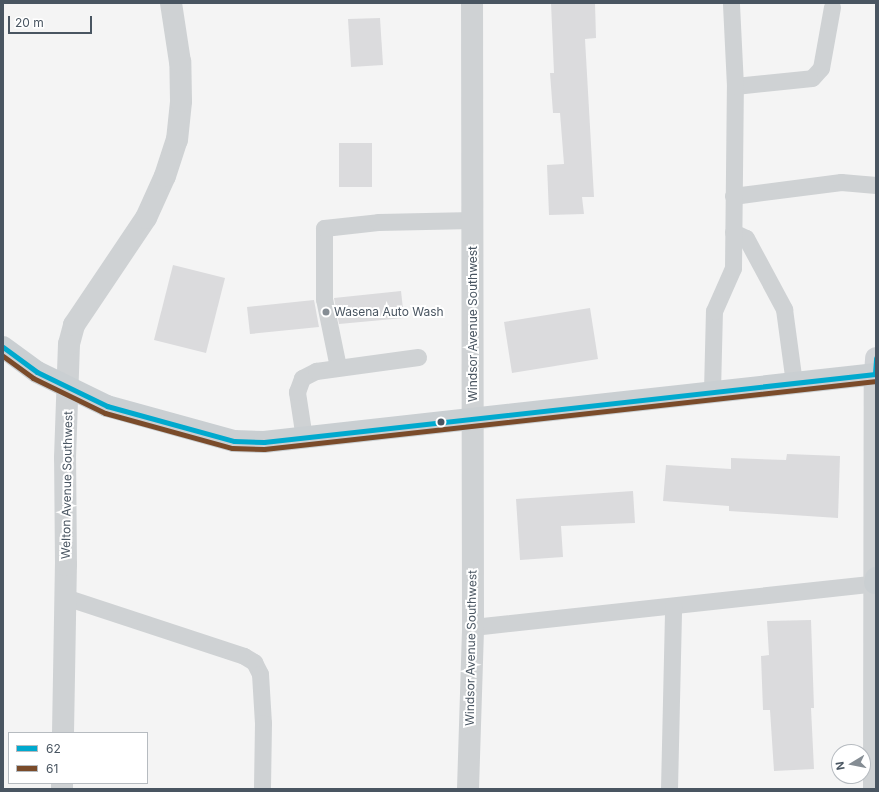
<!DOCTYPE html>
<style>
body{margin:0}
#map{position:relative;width:879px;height:792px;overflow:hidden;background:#f4f4f4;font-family:Inter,sans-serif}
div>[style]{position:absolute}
.building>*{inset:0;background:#dbdbdd}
.service>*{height:17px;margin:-8.5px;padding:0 8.5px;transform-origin:8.5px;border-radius:8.5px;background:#cfd2d4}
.minor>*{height:22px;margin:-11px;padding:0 11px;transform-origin:11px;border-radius:11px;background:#cfd2d4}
.secondary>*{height:22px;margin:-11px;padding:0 11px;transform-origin:11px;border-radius:11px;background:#d0d3d6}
.primary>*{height:22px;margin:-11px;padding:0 11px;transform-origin:11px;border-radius:11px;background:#cacfd2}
.bus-1>*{height:5px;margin:-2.5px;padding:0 2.5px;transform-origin:2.5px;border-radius:2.5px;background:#00a9ce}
.bus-2>*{height:5px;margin:-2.5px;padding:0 2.5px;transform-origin:2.5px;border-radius:2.5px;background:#7a4b2a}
.dots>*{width:11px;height:11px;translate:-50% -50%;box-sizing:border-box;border:2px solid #fff;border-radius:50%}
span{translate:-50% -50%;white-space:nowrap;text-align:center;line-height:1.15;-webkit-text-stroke:4px #fff;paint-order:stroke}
.poi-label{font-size:12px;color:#495561}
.left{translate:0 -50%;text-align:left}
.street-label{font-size:12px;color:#495561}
.frame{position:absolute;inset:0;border:4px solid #495561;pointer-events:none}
.legend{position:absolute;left:8px;top:732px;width:140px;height:52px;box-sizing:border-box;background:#fff;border:1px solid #b6bbc0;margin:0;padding:5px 7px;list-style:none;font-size:12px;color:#495561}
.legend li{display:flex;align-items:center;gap:8px;height:20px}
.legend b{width:20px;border:1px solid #b6bbc0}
.north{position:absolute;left:831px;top:744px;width:40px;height:40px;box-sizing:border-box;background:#fff;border:1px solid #b6bbc0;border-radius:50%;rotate:260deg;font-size:11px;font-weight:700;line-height:16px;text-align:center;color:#495561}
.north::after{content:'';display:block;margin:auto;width:14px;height:18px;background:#858d94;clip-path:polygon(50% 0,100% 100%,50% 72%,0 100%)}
.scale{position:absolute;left:8px;top:16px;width:84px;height:18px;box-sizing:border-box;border:2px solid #495561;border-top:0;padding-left:5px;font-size:12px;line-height:14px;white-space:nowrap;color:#495561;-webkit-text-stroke:3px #fff;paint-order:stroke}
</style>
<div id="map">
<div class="building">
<div style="clip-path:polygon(551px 3px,595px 3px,596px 38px,585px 39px,594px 197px,582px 197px,584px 214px,549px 215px,547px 165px,564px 164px,560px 113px,553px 113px,550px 73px,554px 73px)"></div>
<div style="clip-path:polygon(380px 18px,383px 65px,351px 67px,348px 19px)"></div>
<div style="clip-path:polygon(339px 143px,372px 143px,372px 187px,339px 187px)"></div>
<div style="clip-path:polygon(173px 265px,225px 278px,206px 353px,154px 340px)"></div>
<div style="clip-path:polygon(401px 291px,404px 318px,339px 324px,334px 298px)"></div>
<div style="clip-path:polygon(314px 300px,319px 327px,250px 334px,247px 307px)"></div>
<div style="clip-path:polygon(590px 308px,598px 359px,512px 373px,504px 322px)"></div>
<div style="clip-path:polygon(787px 454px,840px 456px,838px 518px,729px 511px,729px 506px,663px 501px,666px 465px,731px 469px,731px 458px,786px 460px)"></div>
<div style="clip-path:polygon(633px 491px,635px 523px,561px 526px,563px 557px,520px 560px,516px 499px)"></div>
<div style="clip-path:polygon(811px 620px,814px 708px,811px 708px,814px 769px,774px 771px,770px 710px,763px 710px,761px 656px,769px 655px,767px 621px)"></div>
</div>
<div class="service">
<div style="left:735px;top:86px;width:77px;rotate:-5.9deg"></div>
<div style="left:812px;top:78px;width:13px;rotate:-48deg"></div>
<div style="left:821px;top:68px;width:62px;rotate:-79.8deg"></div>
<div style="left:733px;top:196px;width:109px;rotate:-7.4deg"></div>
<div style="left:841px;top:182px;width:35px;rotate:5deg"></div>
<div style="left:733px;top:232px;width:14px;rotate:25deg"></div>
<div style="left:746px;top:238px;width:81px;rotate:61.8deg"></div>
<div style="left:784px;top:309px;width:75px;rotate:82.3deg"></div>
<div style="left:338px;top:367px;width:69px;rotate:-101.6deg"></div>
<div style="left:324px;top:299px;width:71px;rotate:-90deg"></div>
<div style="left:324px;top:228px;width:54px;rotate:-6.3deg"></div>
<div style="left:378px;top:222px;width:95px;rotate:-1.2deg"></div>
<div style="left:712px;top:391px;width:80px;rotate:-88.6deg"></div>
<div style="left:714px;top:311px;width:47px;rotate:-66.2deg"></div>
<div style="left:733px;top:268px;width:182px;rotate:-89.4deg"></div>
<div style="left:735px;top:86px;width:83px;rotate:-92.8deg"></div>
<div style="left:304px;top:438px;width:47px;rotate:-98.7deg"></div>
<div style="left:297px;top:392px;width:15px;rotate:-70deg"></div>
<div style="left:302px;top:378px;width:16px;rotate:-27deg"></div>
<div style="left:316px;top:371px;width:103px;rotate:-7.8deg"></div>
<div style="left:65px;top:597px;width:188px;rotate:18.2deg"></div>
<div style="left:244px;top:656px;width:12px;rotate:31deg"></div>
<div style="left:254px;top:662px;width:13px;rotate:63deg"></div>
<div style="left:260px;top:674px;width:49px;rotate:86.5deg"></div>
<div style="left:263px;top:723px;width:66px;rotate:90.9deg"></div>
<div style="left:473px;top:627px;width:404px;rotate:-6.2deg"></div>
<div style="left:669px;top:789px;width:183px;rotate:-88.7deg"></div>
</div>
<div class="minor">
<div style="left:63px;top:733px;width:168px;rotate:-89deg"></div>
<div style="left:66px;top:565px;width:107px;rotate:-90.5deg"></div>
<div style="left:65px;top:458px;width:114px;rotate:-88deg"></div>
<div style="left:69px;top:344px;width:20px;rotate:-75deg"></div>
<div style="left:74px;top:325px;width:129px;rotate:-56.1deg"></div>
<div style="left:146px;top:218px;width:46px;rotate:-65.7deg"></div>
<div style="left:165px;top:176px;width:38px;rotate:-72deg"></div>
<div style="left:177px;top:140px;width:39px;rotate:-84deg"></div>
<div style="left:181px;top:101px;width:39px;rotate:-91deg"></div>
<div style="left:180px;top:62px;width:60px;rotate:-98.7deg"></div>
<div style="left:62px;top:789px;width:6px;rotate:-90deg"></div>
<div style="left:468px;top:789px;width:162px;rotate:-88.2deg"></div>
<div style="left:473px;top:627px;width:624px;rotate:-90.09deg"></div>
<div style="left:874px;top:789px;width:415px;rotate:-89.9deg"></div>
</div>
<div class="secondary">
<div style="left:875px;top:374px;width:16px;rotate:-86deg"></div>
</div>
<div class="primary">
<div style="left:3px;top:347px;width:42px;rotate:36.3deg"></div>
<div style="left:37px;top:372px;width:78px;rotate:25.9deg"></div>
<div style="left:107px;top:406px;width:132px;rotate:15.4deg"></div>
<div style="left:234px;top:441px;width:30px;rotate:2deg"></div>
<div style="left:264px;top:442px;width:616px;rotate:-6.34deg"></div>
<div style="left:875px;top:583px;width:5px;rotate:-79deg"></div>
</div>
<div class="bus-1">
<div style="left:3px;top:347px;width:42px;rotate:36.3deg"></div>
<div style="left:37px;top:372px;width:78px;rotate:25.9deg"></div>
<div style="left:107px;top:406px;width:132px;rotate:15.4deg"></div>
<div style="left:234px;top:441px;width:30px;rotate:2deg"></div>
<div style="left:264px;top:442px;width:615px;rotate:-6.35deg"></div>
<div style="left:875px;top:374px;width:16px;rotate:-86deg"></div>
</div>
<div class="bus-2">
<div style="left:3px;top:356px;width:37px;rotate:36deg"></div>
<div style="left:33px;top:378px;width:80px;rotate:25.9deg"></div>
<div style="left:105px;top:413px;width:132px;rotate:15.4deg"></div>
<div style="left:232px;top:448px;width:32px;rotate:2deg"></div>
<div style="left:264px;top:449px;width:616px;rotate:-6.34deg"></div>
</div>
<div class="dots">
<div style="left:326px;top:312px;background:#858d94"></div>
<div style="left:441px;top:422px;background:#495561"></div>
</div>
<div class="poi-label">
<span class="left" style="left:334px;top:312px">Wasena Auto Wash</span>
</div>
<div class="street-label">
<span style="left:473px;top:324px;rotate:-90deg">Windsor Avenue Southwest</span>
<span style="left:67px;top:485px;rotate:-89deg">Welton Avenue Southwest</span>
<span style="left:471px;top:648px;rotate:-89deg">Windsor Avenue Southwest</span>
</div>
<div class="frame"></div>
<ul class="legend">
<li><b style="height:5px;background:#00a9ce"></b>62</li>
<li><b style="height:5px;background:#7a4b2a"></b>61</li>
</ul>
<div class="north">N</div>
<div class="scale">20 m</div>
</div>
